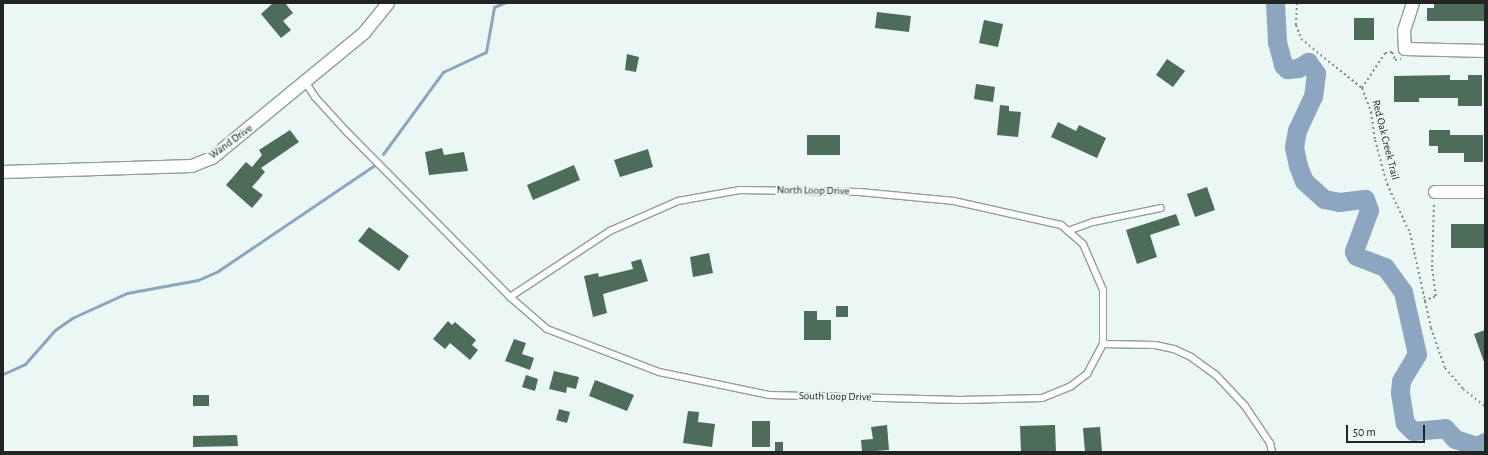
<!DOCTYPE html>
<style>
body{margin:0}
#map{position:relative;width:1488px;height:455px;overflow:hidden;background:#eaf7f5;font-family:"Alegreya Sans",sans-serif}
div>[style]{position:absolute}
.stream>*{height:3px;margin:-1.5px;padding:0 1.5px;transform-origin:1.5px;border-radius:1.5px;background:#8ba6be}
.river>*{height:19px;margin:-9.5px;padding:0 9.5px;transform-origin:9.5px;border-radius:9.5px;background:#8ba6be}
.building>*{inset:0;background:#4d6c59}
.path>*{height:2px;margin-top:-1px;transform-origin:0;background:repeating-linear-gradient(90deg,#838c8b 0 2px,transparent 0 5px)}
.roads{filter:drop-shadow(1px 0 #929d9c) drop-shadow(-1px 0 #929d9c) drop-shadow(0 1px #929d9c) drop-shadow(0 -1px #929d9c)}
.lane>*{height:6px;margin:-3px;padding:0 3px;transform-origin:3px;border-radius:3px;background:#fff}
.street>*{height:12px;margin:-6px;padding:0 6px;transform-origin:6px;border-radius:6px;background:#fff}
span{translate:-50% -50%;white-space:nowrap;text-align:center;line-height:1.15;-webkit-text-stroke:4px #eaf7f5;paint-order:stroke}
.street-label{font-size:11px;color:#212625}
.frame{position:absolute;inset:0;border:4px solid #212625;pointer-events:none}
.scale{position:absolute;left:1346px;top:425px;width:79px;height:18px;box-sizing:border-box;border:2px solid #212625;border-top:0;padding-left:5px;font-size:12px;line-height:14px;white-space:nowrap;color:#212625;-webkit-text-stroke:3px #eaf7f5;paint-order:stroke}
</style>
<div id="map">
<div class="stream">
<div style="left:383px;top:154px;width:102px;rotate:-53.8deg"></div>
<div style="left:443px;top:72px;width:47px;rotate:-24.9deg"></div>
<div style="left:486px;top:52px;width:46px;rotate:-79.9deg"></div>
<div style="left:494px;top:7px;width:11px;rotate:-22deg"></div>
<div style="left:3px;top:374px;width:24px;rotate:-24deg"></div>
<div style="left:25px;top:364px;width:45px;rotate:-48.6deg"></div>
<div style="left:55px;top:330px;width:21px;rotate:-35deg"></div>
<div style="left:72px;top:318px;width:60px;rotate:-24.4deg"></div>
<div style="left:127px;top:293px;width:72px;rotate:-10.4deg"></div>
<div style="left:198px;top:280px;width:22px;rotate:-24deg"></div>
<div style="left:218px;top:271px;width:191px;rotate:-34.1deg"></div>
</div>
<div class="river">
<div style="left:1275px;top:3px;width:39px;rotate:87deg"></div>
<div style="left:1277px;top:42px;width:24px;rotate:75deg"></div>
<div style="left:1283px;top:65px;width:6px;rotate:45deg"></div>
<div style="left:1287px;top:69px;width:11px;rotate:-5deg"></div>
<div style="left:1298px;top:68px;width:12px;rotate:-31deg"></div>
<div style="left:1308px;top:62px;width:14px;rotate:54deg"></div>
<div style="left:1316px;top:73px;width:23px;rotate:97deg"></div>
<div style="left:1313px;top:96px;width:38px;rotate:115deg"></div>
<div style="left:1297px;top:130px;width:17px;rotate:100deg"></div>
<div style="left:1294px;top:147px;width:19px;rotate:78deg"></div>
<div style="left:1298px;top:166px;width:16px;rotate:68deg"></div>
<div style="left:1304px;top:181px;width:27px;rotate:42deg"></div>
<div style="left:1324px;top:199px;width:15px;rotate:11deg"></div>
<div style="left:1339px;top:202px;width:26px;rotate:-7deg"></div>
<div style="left:1365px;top:199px;width:12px;rotate:70deg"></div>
<div style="left:1369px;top:210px;width:44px;rotate:110.1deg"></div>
<div style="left:1354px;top:251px;width:5px;rotate:68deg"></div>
<div style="left:1356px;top:256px;width:31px;rotate:21deg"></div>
<div style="left:1385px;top:267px;width:31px;rotate:54deg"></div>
<div style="left:1403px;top:292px;width:64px;rotate:77.3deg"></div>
<div style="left:1417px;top:354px;width:31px;rotate:121deg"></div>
<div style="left:1401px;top:381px;width:12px;rotate:95deg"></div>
<div style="left:1400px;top:393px;width:30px;rotate:81deg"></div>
<div style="left:1405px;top:423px;width:11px;rotate:45deg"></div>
<div style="left:1413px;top:431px;width:32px;rotate:-5deg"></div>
<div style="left:1445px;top:428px;width:15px;rotate:48deg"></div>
<div style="left:1455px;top:439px;width:23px;rotate:18deg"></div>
<div style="left:1477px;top:446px;width:9px;rotate:-27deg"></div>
</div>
<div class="building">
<div style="clip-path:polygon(273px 3px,285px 3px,293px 13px,283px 21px,291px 30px,281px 38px,261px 14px)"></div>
<div style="clip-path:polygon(1434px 3px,1485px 3px,1485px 21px,1427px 21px,1427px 8px,1434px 8px)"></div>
<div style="clip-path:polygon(877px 12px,911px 16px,909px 32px,875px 28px)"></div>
<div style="clip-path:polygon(1354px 18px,1374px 18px,1374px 40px,1354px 40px)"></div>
<div style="clip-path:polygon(984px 20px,1003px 24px,998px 47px,979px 43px)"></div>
<div style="clip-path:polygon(627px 54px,639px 57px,636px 72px,625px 70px)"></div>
<div style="clip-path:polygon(1167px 59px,1185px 71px,1173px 87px,1156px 75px)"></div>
<div style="clip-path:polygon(1450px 75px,1450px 80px,1468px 80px,1468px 75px,1482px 75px,1482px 106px,1458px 106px,1458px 98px,1419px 98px,1419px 102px,1394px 102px,1394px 76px)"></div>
<div style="clip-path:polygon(976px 84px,995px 87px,993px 102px,974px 99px)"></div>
<div style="clip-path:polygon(1000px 105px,1009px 106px,1009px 111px,1021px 112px,1018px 137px,997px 135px)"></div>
<div style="clip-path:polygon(1058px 122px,1076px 131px,1079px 125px,1106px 138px,1097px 158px,1051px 137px)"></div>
<div style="clip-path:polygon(290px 130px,299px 142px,261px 168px,265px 172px,252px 187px,263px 195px,252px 208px,226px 185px,246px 162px,252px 167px,262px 155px,259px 150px)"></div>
<div style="clip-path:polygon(1429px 130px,1450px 130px,1450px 135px,1483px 135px,1483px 162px,1464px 162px,1464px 153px,1438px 153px,1438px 146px,1429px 146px)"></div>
<div style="clip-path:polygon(807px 135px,840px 135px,840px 155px,807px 155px)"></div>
<div style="clip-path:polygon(442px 148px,444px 155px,464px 152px,468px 171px,429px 175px,425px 152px)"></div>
<div style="clip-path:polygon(648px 149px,653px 167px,620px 177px,614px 160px)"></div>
<div style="clip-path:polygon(574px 165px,580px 180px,533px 200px,527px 185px)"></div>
<div style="clip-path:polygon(1207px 187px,1215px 210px,1195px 217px,1187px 194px)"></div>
<div style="clip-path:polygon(1176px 214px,1180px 225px,1150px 235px,1157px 257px,1137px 264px,1126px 230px)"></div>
<div style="clip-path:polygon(1451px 224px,1485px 224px,1485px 248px,1451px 248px)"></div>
<div style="clip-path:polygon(369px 227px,409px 256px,399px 271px,358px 241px)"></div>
<div style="clip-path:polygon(709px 253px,713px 273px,693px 277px,690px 257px)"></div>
<div style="clip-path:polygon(641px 259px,648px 281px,603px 294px,607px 313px,593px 317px,584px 276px,598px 273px,599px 277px,633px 269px,631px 262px)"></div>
<div style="clip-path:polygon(836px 306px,848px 306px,848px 317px,836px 317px)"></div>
<div style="clip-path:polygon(804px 311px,817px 311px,817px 320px,831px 320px,831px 340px,804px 340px)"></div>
<div style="clip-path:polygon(448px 321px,452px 325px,455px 322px,476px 340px,472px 345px,478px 350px,470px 360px,450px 343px,445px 349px,433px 339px)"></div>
<div style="clip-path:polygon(1485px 330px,1485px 362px,1484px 362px,1474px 334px)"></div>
<div style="clip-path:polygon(514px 339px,526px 343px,522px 354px,534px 358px,530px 370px,505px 361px)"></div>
<div style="clip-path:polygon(554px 371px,579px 377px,576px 389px,567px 387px,566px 393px,549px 389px)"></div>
<div style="clip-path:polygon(526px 375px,538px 379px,535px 391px,522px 387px)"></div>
<div style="clip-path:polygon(595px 380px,634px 395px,627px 411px,589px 396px)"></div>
<div style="clip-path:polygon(193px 395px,209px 395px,209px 406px,193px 406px)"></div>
<div style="clip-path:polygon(559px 409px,570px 412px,567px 423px,556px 420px)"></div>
<div style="clip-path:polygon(688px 411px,699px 412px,698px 422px,715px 424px,712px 447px,683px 443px)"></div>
<div style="clip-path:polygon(752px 421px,770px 421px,770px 447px,752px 447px)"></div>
<div style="clip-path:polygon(887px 425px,889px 450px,862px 452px,861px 440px,873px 439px,871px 427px)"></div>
<div style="clip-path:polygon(1055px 425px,1056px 452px,1021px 452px,1020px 426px)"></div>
<div style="clip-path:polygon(1100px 427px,1102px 452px,1085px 452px,1083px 428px)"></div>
<div style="clip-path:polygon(237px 435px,238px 446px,193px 447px,193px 436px)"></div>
<div style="clip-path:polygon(775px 442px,783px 442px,783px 452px,775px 452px)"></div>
</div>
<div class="path">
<div style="left:1297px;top:3px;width:22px;rotate:93deg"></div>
<div style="left:1296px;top:25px;width:15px;rotate:70deg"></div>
<div style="left:1301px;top:39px;width:78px;rotate:38.8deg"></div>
<div style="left:1362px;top:88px;width:26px;rotate:69deg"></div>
<div style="left:1371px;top:112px;width:28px;rotate:82deg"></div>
<div style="left:1375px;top:140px;width:46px;rotate:74.7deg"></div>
<div style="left:1387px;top:184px;width:54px;rotate:64.9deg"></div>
<div style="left:1410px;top:233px;width:97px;rotate:77.5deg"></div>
<div style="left:1431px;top:328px;width:42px;rotate:70.7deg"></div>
<div style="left:1445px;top:368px;width:28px;rotate:49deg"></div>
<div style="left:1463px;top:389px;width:28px;rotate:38deg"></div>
<div style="left:1362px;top:88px;width:42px;rotate:-56.7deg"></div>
<div style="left:1385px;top:53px;width:7px;rotate:-8deg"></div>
<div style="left:1392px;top:52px;width:9px;rotate:69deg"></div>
<div style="left:1395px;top:60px;width:6px;rotate:-9deg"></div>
<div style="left:1424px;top:301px;width:13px;rotate:-23deg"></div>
<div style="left:1436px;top:296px;width:29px;rotate:-98deg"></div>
<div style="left:1432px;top:267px;width:65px;rotate:-88.2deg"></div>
</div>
<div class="roads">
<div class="lane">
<div style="left:306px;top:83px;width:17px;rotate:57deg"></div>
<div style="left:315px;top:97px;width:47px;rotate:47.6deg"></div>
<div style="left:347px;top:132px;width:232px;rotate:45.3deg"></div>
<div style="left:510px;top:297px;width:49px;rotate:40.9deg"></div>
<div style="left:547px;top:329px;width:120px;rotate:21deg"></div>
<div style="left:659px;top:372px;width:112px;rotate:11.8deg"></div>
<div style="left:769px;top:395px;width:192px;rotate:1.5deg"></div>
<div style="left:961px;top:400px;width:81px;rotate:-1.4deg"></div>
<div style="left:1042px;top:398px;width:31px;rotate:-22deg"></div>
<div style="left:1071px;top:386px;width:20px;rotate:-37deg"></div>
<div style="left:1087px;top:374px;width:34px;rotate:-62deg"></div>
<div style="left:1103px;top:344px;width:54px;rotate:-90deg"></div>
<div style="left:1103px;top:290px;width:50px;rotate:-113.5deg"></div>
<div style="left:1083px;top:244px;width:29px;rotate:-139deg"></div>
<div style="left:1061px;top:225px;width:110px;rotate:-167.4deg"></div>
<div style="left:954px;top:201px;width:95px;rotate:-174.6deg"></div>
<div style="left:859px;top:192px;width:119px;rotate:-179deg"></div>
<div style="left:740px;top:190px;width:63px;rotate:169.9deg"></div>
<div style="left:678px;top:201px;width:74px;rotate:156.2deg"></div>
<div style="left:610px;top:231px;width:120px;rotate:146.6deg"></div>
<div style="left:1068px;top:231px;width:27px;rotate:-20deg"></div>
<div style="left:1093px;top:222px;width:69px;rotate:-11.6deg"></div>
<div style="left:1103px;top:344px;width:52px;rotate:1.1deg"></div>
<div style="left:1155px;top:345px;width:19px;rotate:12deg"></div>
<div style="left:1174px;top:349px;width:19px;rotate:25deg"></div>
<div style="left:1191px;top:357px;width:31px;rotate:36deg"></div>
<div style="left:1216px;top:375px;width:42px;rotate:46.9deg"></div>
<div style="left:1245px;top:406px;width:45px;rotate:56deg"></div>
<div style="left:1270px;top:443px;width:9px;rotate:77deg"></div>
</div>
<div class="street">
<div style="left:1413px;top:3px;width:29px;rotate:108deg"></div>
<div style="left:1404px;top:31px;width:18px;rotate:87deg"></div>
<div style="left:1405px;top:49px;width:80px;rotate:1.4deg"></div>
<div style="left:3px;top:172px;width:189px;rotate:-1.8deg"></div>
<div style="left:192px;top:166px;width:22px;rotate:-22deg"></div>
<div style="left:212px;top:158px;width:197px;rotate:-39.4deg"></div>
<div style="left:364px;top:33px;width:38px;rotate:-51deg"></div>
<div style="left:1435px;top:192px;width:50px"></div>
</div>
</div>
<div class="street-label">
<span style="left:1385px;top:140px;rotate:76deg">Red Oak Creek Trail</span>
<span style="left:231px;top:142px;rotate:-36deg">Wand Drive</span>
<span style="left:813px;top:191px;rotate:1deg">North Loop Drive</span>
<span style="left:835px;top:397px;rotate:1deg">South Loop Drive</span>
</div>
<div class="frame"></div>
<div class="scale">50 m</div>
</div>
